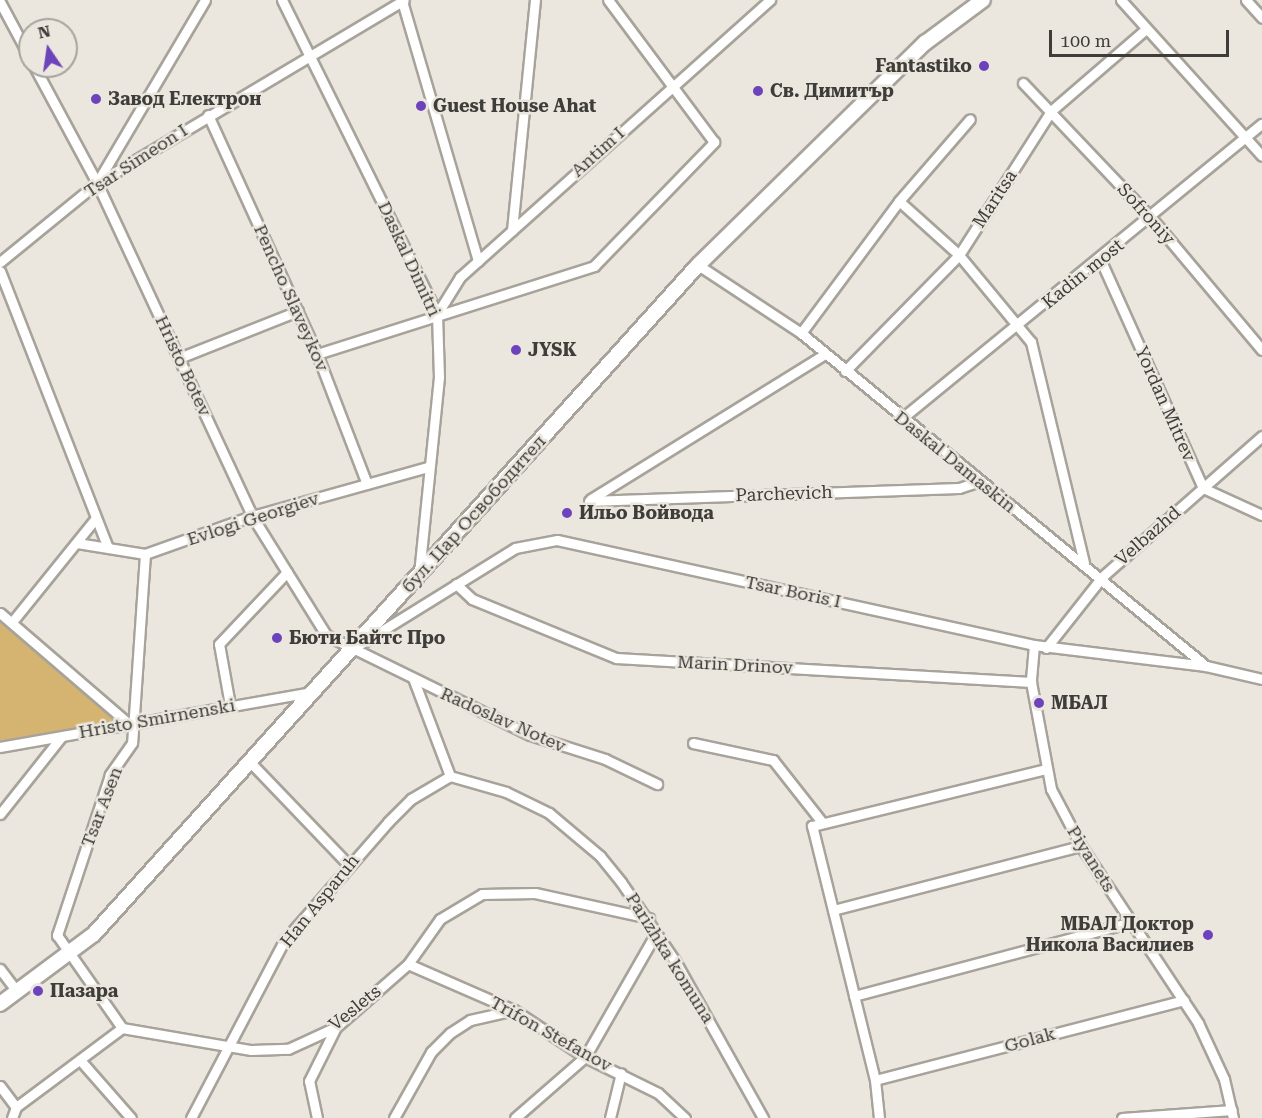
<!DOCTYPE html>
<meta charset="utf-8">
<style>
body{margin:0}
#map{position:relative;width:1262px;height:1118px;overflow:hidden;background:#ebe7de;font-family:"Roboto Serif",serif}
div>[style]{position:absolute}
.green>*{inset:0;background:#d4b470}
.roads{filter:drop-shadow(2px 0 #a7a39b) drop-shadow(-2px 0 #a7a39b) drop-shadow(0 2px #a7a39b) drop-shadow(0 -2px #a7a39b)}
.minor>*{height:9px;margin:-4.5px;padding:0 4.5px;transform-origin:4.5px;border-radius:4.5px;background:#fff}
.secondary>*{height:14px;margin:-7px;padding:0 7px;transform-origin:7px;border-radius:7px;background:#fff}
.dots>*{width:16px;height:16px;translate:-50% -50%;box-sizing:border-box;border:3px solid #ebe7de;border-radius:50%}
span{translate:-50% -50%;white-space:nowrap;text-align:center;line-height:1.15;-webkit-text-stroke:5px #ebe7de;paint-order:stroke}
.poi-label{font-size:18px;color:#3f3d39;font-weight:700}
.right{translate:-100% -50%;text-align:right}
.left{translate:0 -50%;text-align:left}
.street-label{font-size:18px;color:#3f3d39}
.north{position:absolute;left:18px;top:18px;width:60px;height:60px;box-sizing:border-box;background:#ebe7de;border:2px solid #a6a39c;border-radius:50%;rotate:347deg;font-size:16px;font-weight:700;line-height:24px;text-align:center;color:#3f3d39}
.north::after{content:'';display:block;margin:auto;width:21px;height:27px;background:#6d43bb;clip-path:polygon(50% 0,100% 100%,50% 72%,0 100%)}
.scale{position:absolute;left:1049px;top:30px;width:180px;height:27px;box-sizing:border-box;border:3px solid #3f3d39;border-top:0;padding-left:8px;font-size:18px;line-height:21px;white-space:nowrap;color:#3f3d39;-webkit-text-stroke:4px #ebe7de;paint-order:stroke}
</style>
<div id="map">
<div class="green">
<div style="clip-path:polygon(0 617px,129px 724px,0 747px)"></div>
</div>
<div class="roads">
<div class="minor">
<div style="left:282px;top:0;width:350px;rotate:63.7deg"></div>
<div style="left:437px;top:314px;width:63px;rotate:88.2deg"></div>
<div style="left:439px;top:377px;width:197px;rotate:95.8deg"></div>
<div style="left:1121px;top:0;width:210px;rotate:47.9deg"></div>
<div style="left:1246px;top:0;width:24px;rotate:48deg"></div>
<div style="left:402px;top:1px;width:271px;rotate:73.7deg"></div>
<div style="left:0;top:2px;width:64px;rotate:61.8deg"></div>
<div style="left:34px;top:66px;width:133px;rotate:61.7deg"></div>
<div style="left:97px;top:183px;width:367px;rotate:65deg"></div>
<div style="left:252px;top:516px;width:140px;rotate:58.1deg"></div>
<div style="left:326px;top:635px;width:227px;rotate:26.1deg"></div>
<div style="left:530px;top:735px;width:79px;rotate:17.7deg"></div>
<div style="left:605px;top:759px;width:58px;rotate:25.7deg"></div>
<div style="left:1023px;top:83px;width:187px;rotate:46.5deg"></div>
<div style="left:1152px;top:219px;width:171px;rotate:50deg"></div>
<div style="left:208px;top:115px;width:263px;rotate:65.5deg"></div>
<div style="left:317px;top:354px;width:139px;rotate:69deg"></div>
<div style="left:98px;top:181px;width:210px;rotate:-59.4deg"></div>
<div style="left:899px;top:201px;width:81px;rotate:42deg"></div>
<div style="left:959px;top:255px;width:113px;rotate:50.4deg"></div>
<div style="left:1031px;top:342px;width:227px;rotate:76.5deg"></div>
<div style="left:512px;top:230px;width:231px;rotate:-84.3deg"></div>
<div style="left:1101px;top:261px;width:249px;rotate:65.8deg"></div>
<div style="left:1203px;top:488px;width:65px;rotate:24.6deg"></div>
<div style="left:0;top:262px;width:125px;rotate:-39.2deg"></div>
<div style="left:97px;top:183px;width:357px;rotate:-30.8deg"></div>
<div style="left:698px;top:265px;width:123px;rotate:33.4deg"></div>
<div style="left:801px;top:333px;width:524px;rotate:39.43deg"></div>
<div style="left:0;top:271px;width:297px;rotate:68.7deg"></div>
<div style="left:437px;top:314px;width:44px;rotate:-58.1deg"></div>
<div style="left:460px;top:277px;width:416px;rotate:-41.8deg"></div>
<div style="left:801px;top:333px;width:164px;rotate:-53.4deg"></div>
<div style="left:899px;top:201px;width:108px;rotate:-49.1deg"></div>
<div style="left:317px;top:354px;width:291px;rotate:-17.6deg"></div>
<div style="left:594px;top:266px;width:173px;rotate:-45.9deg"></div>
<div style="left:714px;top:142px;width:177px;rotate:-126.7deg"></div>
<div style="left:179px;top:358px;width:128px;rotate:-21.6deg"></div>
<div style="left:845px;top:371px;width:163px;rotate:-45.5deg"></div>
<div style="left:959px;top:255px;width:171px;rotate:-57.4deg"></div>
<div style="left:1051px;top:111px;width:125px;rotate:-40.8deg"></div>
<div style="left:901px;top:419px;width:466px;rotate:-39.3deg"></div>
<div style="left:591px;top:499px;width:275px;rotate:-31.8deg"></div>
<div style="left:589px;top:501px;width:370px;rotate:-2deg"></div>
<div style="left:959px;top:488px;width:20px;rotate:-18deg"></div>
<div style="left:77px;top:543px;width:69px;rotate:9.2deg"></div>
<div style="left:145px;top:554px;width:114px;rotate:-19.6deg"></div>
<div style="left:252px;top:516px;width:183px;rotate:-15.6deg"></div>
<div style="left:145px;top:554px;width:189px;rotate:93.9deg"></div>
<div style="left:132px;top:743px;width:39px;rotate:125deg"></div>
<div style="left:110px;top:775px;width:169px;rotate:108.3deg"></div>
<div style="left:57px;top:935px;width:113px;rotate:55deg"></div>
<div style="left:122px;top:1028px;width:131px;rotate:9.7deg"></div>
<div style="left:251px;top:1050px;width:37px;rotate:-2deg"></div>
<div style="left:288px;top:1049px;width:53px;rotate:-24.6deg"></div>
<div style="left:336px;top:1027px;width:96px;rotate:-41.2deg"></div>
<div style="left:408px;top:964px;width:55px;rotate:-54.6deg"></div>
<div style="left:440px;top:919px;width:49px;rotate:-30.8deg"></div>
<div style="left:482px;top:894px;width:53px;rotate:-1.1deg"></div>
<div style="left:535px;top:893px;width:117px;rotate:12.4deg"></div>
<div style="left:456px;top:584px;width:22px;rotate:43deg"></div>
<div style="left:472px;top:599px;width:156px;rotate:22.3deg"></div>
<div style="left:616px;top:658px;width:416px;rotate:3.3deg"></div>
<div style="left:0;top:613px;width:170px;rotate:40.7deg"></div>
<div style="left:12px;top:622px;width:132px;rotate:-51.1deg"></div>
<div style="left:362px;top:643px;width:180px;rotate:-31.8deg"></div>
<div style="left:515px;top:548px;width:43px;rotate:-10.8deg"></div>
<div style="left:557px;top:540px;width:488px;rotate:12.4deg"></div>
<div style="left:1034px;top:645px;width:173px;rotate:7deg"></div>
<div style="left:1206px;top:666px;width:57px;rotate:13.1deg"></div>
<div style="left:1034px;top:645px;width:37px;rotate:95deg"></div>
<div style="left:1031px;top:682px;width:109px;rotate:79.4deg"></div>
<div style="left:1051px;top:789px;width:64px;rotate:62.2deg"></div>
<div style="left:1081px;top:846px;width:212px;rotate:56.5deg"></div>
<div style="left:1198px;top:1023px;width:62px;rotate:65.1deg"></div>
<div style="left:1224px;top:1079px;width:40px;rotate:77deg"></div>
<div style="left:1046px;top:648px;width:90px;rotate:-51.7deg"></div>
<div style="left:1102px;top:577px;width:213px;rotate:-41.4deg"></div>
<div style="left:413px;top:678px;width:105px;rotate:69.3deg"></div>
<div style="left:450px;top:776px;width:58px;rotate:15.9deg"></div>
<div style="left:506px;top:792px;width:48px;rotate:26deg"></div>
<div style="left:549px;top:813px;width:67px;rotate:40.1deg"></div>
<div style="left:600px;top:856px;width:33px;rotate:51deg"></div>
<div style="left:621px;top:882px;width:96px;rotate:55.6deg"></div>
<div style="left:675px;top:961px;width:180px;rotate:60.7deg"></div>
<div style="left:230px;top:705px;width:62px;rotate:-100.2deg"></div>
<div style="left:219px;top:644px;width:99px;rotate:-46.6deg"></div>
<div style="left:693px;top:743px;width:82px;rotate:12deg"></div>
<div style="left:773px;top:760px;width:78px;rotate:51.8deg"></div>
<div style="left:0;top:747px;width:317px;rotate:-10deg"></div>
<div style="left:251px;top:763px;width:140px;rotate:46.2deg"></div>
<div style="left:0;top:814px;width:98px;rotate:-51.6deg"></div>
<div style="left:833px;top:910px;width:256px;rotate:-14.5deg"></div>
<div style="left:408px;top:964px;width:116px;rotate:23.5deg"></div>
<div style="left:514px;top:1010px;width:85px;rotate:33.5deg"></div>
<div style="left:585px;top:1057px;width:81px;rotate:26.3deg"></div>
<div style="left:658px;top:1093px;width:37px;rotate:43deg"></div>
<div style="left:0;top:969px;width:20px;rotate:53deg"></div>
<div style="left:854px;top:996px;width:288px;rotate:-14.9deg"></div>
<div style="left:80px;top:1060px;width:77px;rotate:48.7deg"></div>
<div style="left:875px;top:1080px;width:319px;rotate:-14.5deg"></div>
<div style="left:0;top:1086px;width:26px;rotate:53deg"></div>
<div style="left:12px;top:1118px;width:12px;rotate:-70deg"></div>
<div style="left:16px;top:1107px;width:132px;rotate:-36.7deg"></div>
<div style="left:191px;top:1118px;width:200px;rotate:-62.3deg"></div>
<div style="left:284px;top:941px;width:158px;rotate:-48.8deg"></div>
<div style="left:388px;top:822px;width:33px;rotate:-45deg"></div>
<div style="left:411px;top:799px;width:45px;rotate:-30.5deg"></div>
<div style="left:317px;top:1118px;width:38px;rotate:-102deg"></div>
<div style="left:309px;top:1081px;width:60px;rotate:-63.4deg"></div>
<div style="left:394px;top:1118px;width:76px;rotate:-60.7deg"></div>
<div style="left:431px;top:1052px;width:27px;rotate:-45deg"></div>
<div style="left:450px;top:1033px;width:24px;rotate:-33deg"></div>
<div style="left:470px;top:1020px;width:45px;rotate:-12.8deg"></div>
<div style="left:515px;top:1118px;width:93px;rotate:-41.1deg"></div>
<div style="left:585px;top:1057px;width:143px;rotate:-60.2deg"></div>
<div style="left:610px;top:1118px;width:46px;rotate:-76.3deg"></div>
<div style="left:879px;top:1118px;width:38px;rotate:-96deg"></div>
<div style="left:875px;top:1080px;width:262px;rotate:-103.9deg"></div>
<div style="left:812px;top:826px;width:240px;rotate:-13.7deg"></div>
<div style="left:1122px;top:1118px;width:110px;rotate:-4.2deg"></div>
</div>
<div class="secondary">
<div style="left:0;top:1004px;width:117px;rotate:-36.7deg"></div>
<div style="left:94px;top:934px;width:901px;rotate:-47.92deg"></div>
<div style="left:698px;top:265px;width:318px;rotate:-44.4deg"></div>
<div style="left:925px;top:43px;width:72px;rotate:-36.6deg"></div>
</div>
</div>
<div class="dots">
<div style="left:984px;top:66px;background:#6d43bb"></div>
<div style="left:758px;top:91px;background:#6d43bb"></div>
<div style="left:96px;top:99px;background:#6d43bb"></div>
<div style="left:421px;top:106px;background:#6d43bb"></div>
<div style="left:516px;top:350px;background:#6d43bb"></div>
<div style="left:567px;top:513px;background:#6d43bb"></div>
<div style="left:277px;top:638px;background:#6d43bb"></div>
<div style="left:1039px;top:703px;background:#6d43bb"></div>
<div style="left:1208px;top:935px;background:#6d43bb"></div>
<div style="left:38px;top:991px;background:#6d43bb"></div>
</div>
<div class="poi-label">
<span class="right" style="left:972px;top:66px">Fantastiko</span>
<span class="left" style="left:770px;top:91px">Св. Димитър</span>
<span class="left" style="left:108px;top:99px">Завод Електрон</span>
<span class="left" style="left:433px;top:106px">Guest House Ahat</span>
<span class="left" style="left:528px;top:350px">JYSK</span>
<span class="left" style="left:579px;top:513px">Ильо Войвода</span>
<span class="left" style="left:289px;top:638px">Бюти Байтс Про</span>
<span class="left" style="left:1051px;top:703px">МБАЛ</span>
<span class="right" style="left:1194px;top:935px">МБАЛ Доктор<br>Никола Василиев</span>
<span class="left" style="left:50px;top:991px">Пазара</span>
</div>
<div class="street-label">
<span style="left:598px;top:152px;rotate:-42deg">Antim I</span>
<span style="left:136px;top:161px;rotate:-33deg">Tsar Simeon I</span>
<span style="left:995px;top:199px;rotate:-57deg">Maritsa</span>
<span style="left:1146px;top:214px;rotate:48deg">Sofroniy</span>
<span style="left:409px;top:259px;rotate:65deg">Daskal Dimitri</span>
<span style="left:1083px;top:274px;rotate:-39deg">Kadin most</span>
<span style="left:291px;top:298px;rotate:66deg">Pencho Slaveykov</span>
<span style="left:183px;top:366px;rotate:65deg">Hristo Botev</span>
<span style="left:1165px;top:404px;rotate:66deg">Yordan Mitrev</span>
<span style="left:955px;top:462px;rotate:39deg">Daskal Damaskin</span>
<span style="left:784px;top:494px;rotate:-2deg">Parchevich</span>
<span style="left:474px;top:514px;rotate:-48deg">бул. Цар Освободител</span>
<span style="left:253px;top:519px;rotate:-18deg">Evlogi Georgiev</span>
<span style="left:1148px;top:536px;rotate:-41deg">Velbazhd</span>
<span style="left:793px;top:592px;rotate:12deg">Tsar Boris I</span>
<span style="left:735px;top:665px;rotate:3deg">Marin Drinov</span>
<span style="left:157px;top:719px;rotate:-10deg">Hristo Smirnenski</span>
<span style="left:503px;top:720px;rotate:24deg">Radoslav Notev</span>
<span style="left:102px;top:807px;rotate:-69deg">Tsar Asen</span>
<span style="left:1091px;top:859px;rotate:58deg">Piyanets</span>
<span style="left:320px;top:901px;rotate:-51deg">Han Asparuh</span>
<span style="left:670px;top:958px;rotate:58deg">Parizhka komuna</span>
<span style="left:355px;top:1008px;rotate:-39deg">Veslets</span>
<span style="left:551px;top:1034px;rotate:29deg">Trifon Stefanov</span>
<span style="left:1030px;top:1040px;rotate:-15deg">Golak</span>
</div>
<div class="north">N</div>
<div class="scale">100 m</div>
</div>
